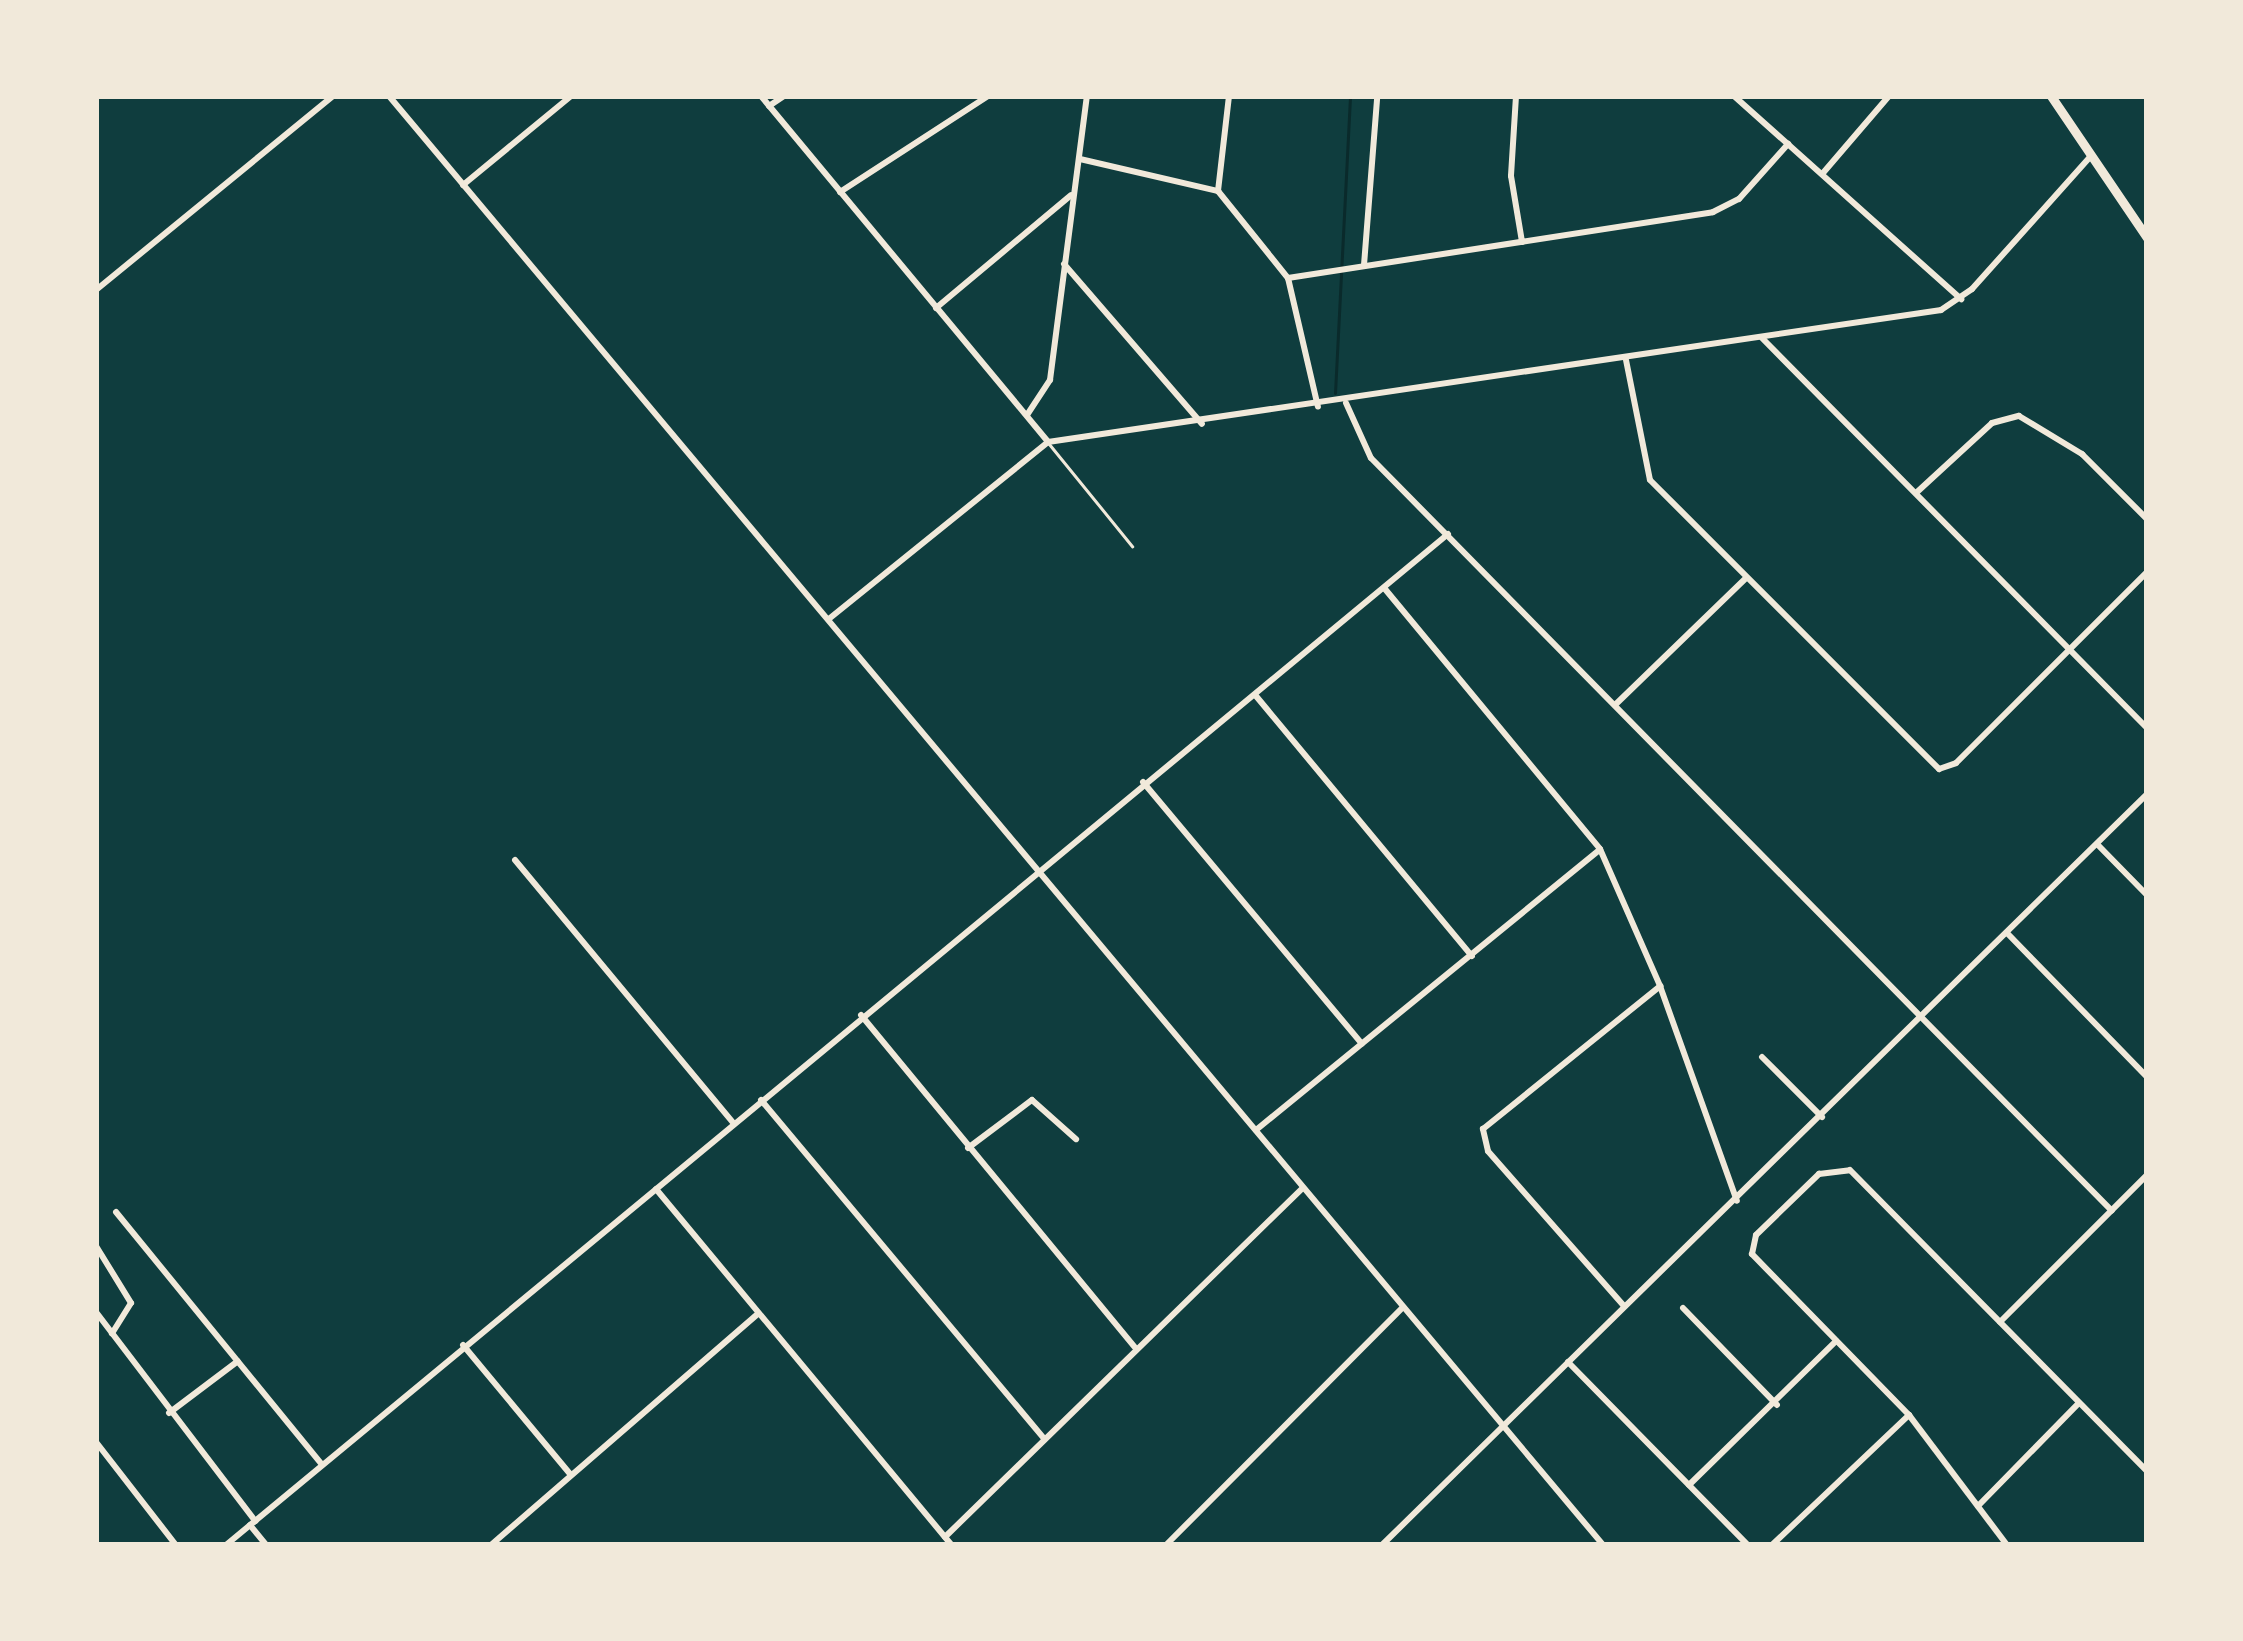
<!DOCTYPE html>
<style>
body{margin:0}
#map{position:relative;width:2243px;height:1641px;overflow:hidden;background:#0f3d3e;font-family:Montserrat,sans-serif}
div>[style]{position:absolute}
.stream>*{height:3px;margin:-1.5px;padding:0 1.5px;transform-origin:1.5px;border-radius:1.5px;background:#0a2a2b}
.service>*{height:3px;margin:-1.5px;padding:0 1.5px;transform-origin:1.5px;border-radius:1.5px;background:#f1e9da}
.minor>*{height:6px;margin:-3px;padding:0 3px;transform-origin:3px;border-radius:3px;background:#f1e9da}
.tertiary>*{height:6px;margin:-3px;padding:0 3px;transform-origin:3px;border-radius:3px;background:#f1e9da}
.trunk>*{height:9px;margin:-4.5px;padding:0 4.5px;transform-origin:4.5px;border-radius:4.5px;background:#f1e9da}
span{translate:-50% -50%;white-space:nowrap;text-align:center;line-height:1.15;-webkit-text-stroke:12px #f1e9da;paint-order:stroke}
.frame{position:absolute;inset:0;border:99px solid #f1e9da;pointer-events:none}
</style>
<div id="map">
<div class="stream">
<div style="left:1335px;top:393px;width:297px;rotate:-87.1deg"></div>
</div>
<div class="service">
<div style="left:1049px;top:444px;width:132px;rotate:50.9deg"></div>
</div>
<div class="minor">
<div style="left:761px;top:96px;width:450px;rotate:50.3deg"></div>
<div style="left:1516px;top:96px;width:80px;rotate:93.6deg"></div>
<div style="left:1511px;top:176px;width:67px;rotate:80.5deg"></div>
<div style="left:1734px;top:96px;width:305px;rotate:41.8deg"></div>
<div style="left:769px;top:106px;width:18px;rotate:-34deg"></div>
<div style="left:1080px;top:159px;width:142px;rotate:13.1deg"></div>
<div style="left:1218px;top:191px;width:112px;rotate:51.2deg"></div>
<div style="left:1288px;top:278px;width:132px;rotate:76.9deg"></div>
<div style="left:1823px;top:173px;width:101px;rotate:-49.4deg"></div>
<div style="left:463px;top:185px;width:140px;rotate:-39.5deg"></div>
<div style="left:1218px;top:191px;width:96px;rotate:-83.4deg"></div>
<div style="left:840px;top:192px;width:176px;rotate:-33deg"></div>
<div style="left:1064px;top:264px;width:211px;rotate:49.2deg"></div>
<div style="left:1364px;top:265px;width:168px;rotate:-85.5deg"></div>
<div style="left:1288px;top:278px;width:430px;rotate:-8.8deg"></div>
<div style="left:1713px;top:212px;width:29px;rotate:-27deg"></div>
<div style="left:1739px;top:199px;width:74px;rotate:-48.3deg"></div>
<div style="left:936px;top:308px;width:176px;rotate:-39.9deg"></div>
<div style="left:1762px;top:338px;width:548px;rotate:45.37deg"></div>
<div style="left:1626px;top:360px;width:122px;rotate:78.7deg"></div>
<div style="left:1650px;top:480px;width:409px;rotate:45deg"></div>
<div style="left:1939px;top:769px;width:18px;rotate:-19deg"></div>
<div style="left:1956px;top:763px;width:270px;rotate:-45deg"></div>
<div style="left:1346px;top:403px;width:60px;rotate:65.6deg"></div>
<div style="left:1371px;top:458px;width:1056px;rotate:45.46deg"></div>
<div style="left:1027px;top:415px;width:42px;rotate:-56.7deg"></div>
<div style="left:1050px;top:380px;width:286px;rotate:-82.6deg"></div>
<div style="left:1916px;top:493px;width:103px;rotate:-42.6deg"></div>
<div style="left:1992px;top:423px;width:28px;rotate:-15deg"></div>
<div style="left:2019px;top:416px;width:74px;rotate:31.1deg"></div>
<div style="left:2082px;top:454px;width:92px;rotate:45deg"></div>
<div style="left:1385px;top:589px;width:337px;rotate:50.4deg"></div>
<div style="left:1600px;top:849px;width:150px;rotate:66.3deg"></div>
<div style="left:1660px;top:986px;width:228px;rotate:70.3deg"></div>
<div style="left:830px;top:618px;width:280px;rotate:-38.9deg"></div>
<div style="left:1048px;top:442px;width:903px;rotate:-8.41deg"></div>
<div style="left:1941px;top:310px;width:37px;rotate:-34deg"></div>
<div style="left:1972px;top:289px;width:178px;rotate:-48.2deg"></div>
<div style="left:1256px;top:696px;width:338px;rotate:50.3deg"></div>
<div style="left:1616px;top:704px;width:180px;rotate:-44.1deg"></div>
<div style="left:1143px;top:782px;width:341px;rotate:50.1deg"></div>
<div style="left:2097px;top:844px;width:71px;rotate:45.6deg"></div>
<div style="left:515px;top:860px;width:342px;rotate:50.3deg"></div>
<div style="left:2008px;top:934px;width:199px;rotate:45.8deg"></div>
<div style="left:861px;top:1015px;width:430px;rotate:50.5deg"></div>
<div style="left:1762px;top:1057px;width:85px;rotate:45deg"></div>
<div style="left:761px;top:1100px;width:442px;rotate:50.1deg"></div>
<div style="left:1256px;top:1130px;width:444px;rotate:-39.2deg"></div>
<div style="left:968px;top:1148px;width:80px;rotate:-36.9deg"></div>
<div style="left:1032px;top:1100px;width:59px;rotate:41.6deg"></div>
<div style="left:656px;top:1189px;width:463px;rotate:50.3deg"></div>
<div style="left:116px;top:1212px;width:324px;rotate:50.8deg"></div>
<div style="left:96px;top:1246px;width:67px;rotate:58.4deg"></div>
<div style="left:131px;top:1303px;width:36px;rotate:122deg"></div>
<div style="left:1624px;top:1306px;width:206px;rotate:-131.3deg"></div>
<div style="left:1488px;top:1151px;width:23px;rotate:-103deg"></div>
<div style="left:1483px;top:1129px;width:228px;rotate:-38.9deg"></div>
<div style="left:1683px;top:1308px;width:135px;rotate:45.9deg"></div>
<div style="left:96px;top:1312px;width:263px;rotate:52.7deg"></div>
<div style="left:2000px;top:1322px;width:208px;rotate:-45deg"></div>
<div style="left:463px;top:1345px;width:168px;rotate:50.3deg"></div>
<div style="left:1568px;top:1362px;width:257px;rotate:45.5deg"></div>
<div style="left:169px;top:1413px;width:86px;rotate:-37deg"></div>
<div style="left:96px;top:1442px;width:130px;rotate:52.2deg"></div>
<div style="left:1689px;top:1485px;width:206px;rotate:-44.4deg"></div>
<div style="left:1978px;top:1506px;width:144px;rotate:-45.6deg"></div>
<div style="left:250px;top:1525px;width:26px;rotate:51deg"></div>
<div style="left:945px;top:1537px;width:500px;rotate:-44.3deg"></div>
<div style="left:226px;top:1545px;width:1586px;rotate:-39.6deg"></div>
<div style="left:491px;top:1545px;width:353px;rotate:-40.9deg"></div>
<div style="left:1166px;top:1545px;width:334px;rotate:-45.1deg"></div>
<div style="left:1382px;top:1545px;width:1072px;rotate:-44.47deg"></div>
<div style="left:1772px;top:1545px;width:189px;rotate:-43.5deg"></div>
<div style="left:2007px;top:1545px;width:163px;rotate:-127deg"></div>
<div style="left:1909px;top:1415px;width:225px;rotate:-134.3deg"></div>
<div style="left:1752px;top:1254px;width:19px;rotate:-78deg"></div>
<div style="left:1756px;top:1235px;width:88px;rotate:-44.1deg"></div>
<div style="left:1819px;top:1174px;width:31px;rotate:-7deg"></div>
<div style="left:1850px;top:1170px;width:423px;rotate:45.4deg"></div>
</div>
<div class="tertiary">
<div style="left:389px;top:96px;width:1890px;rotate:50.04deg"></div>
<div style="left:96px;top:290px;width:306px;rotate:-39.3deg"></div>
</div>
<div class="trunk">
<div style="left:2051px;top:96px;width:171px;rotate:55.9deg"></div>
</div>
<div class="frame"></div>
</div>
